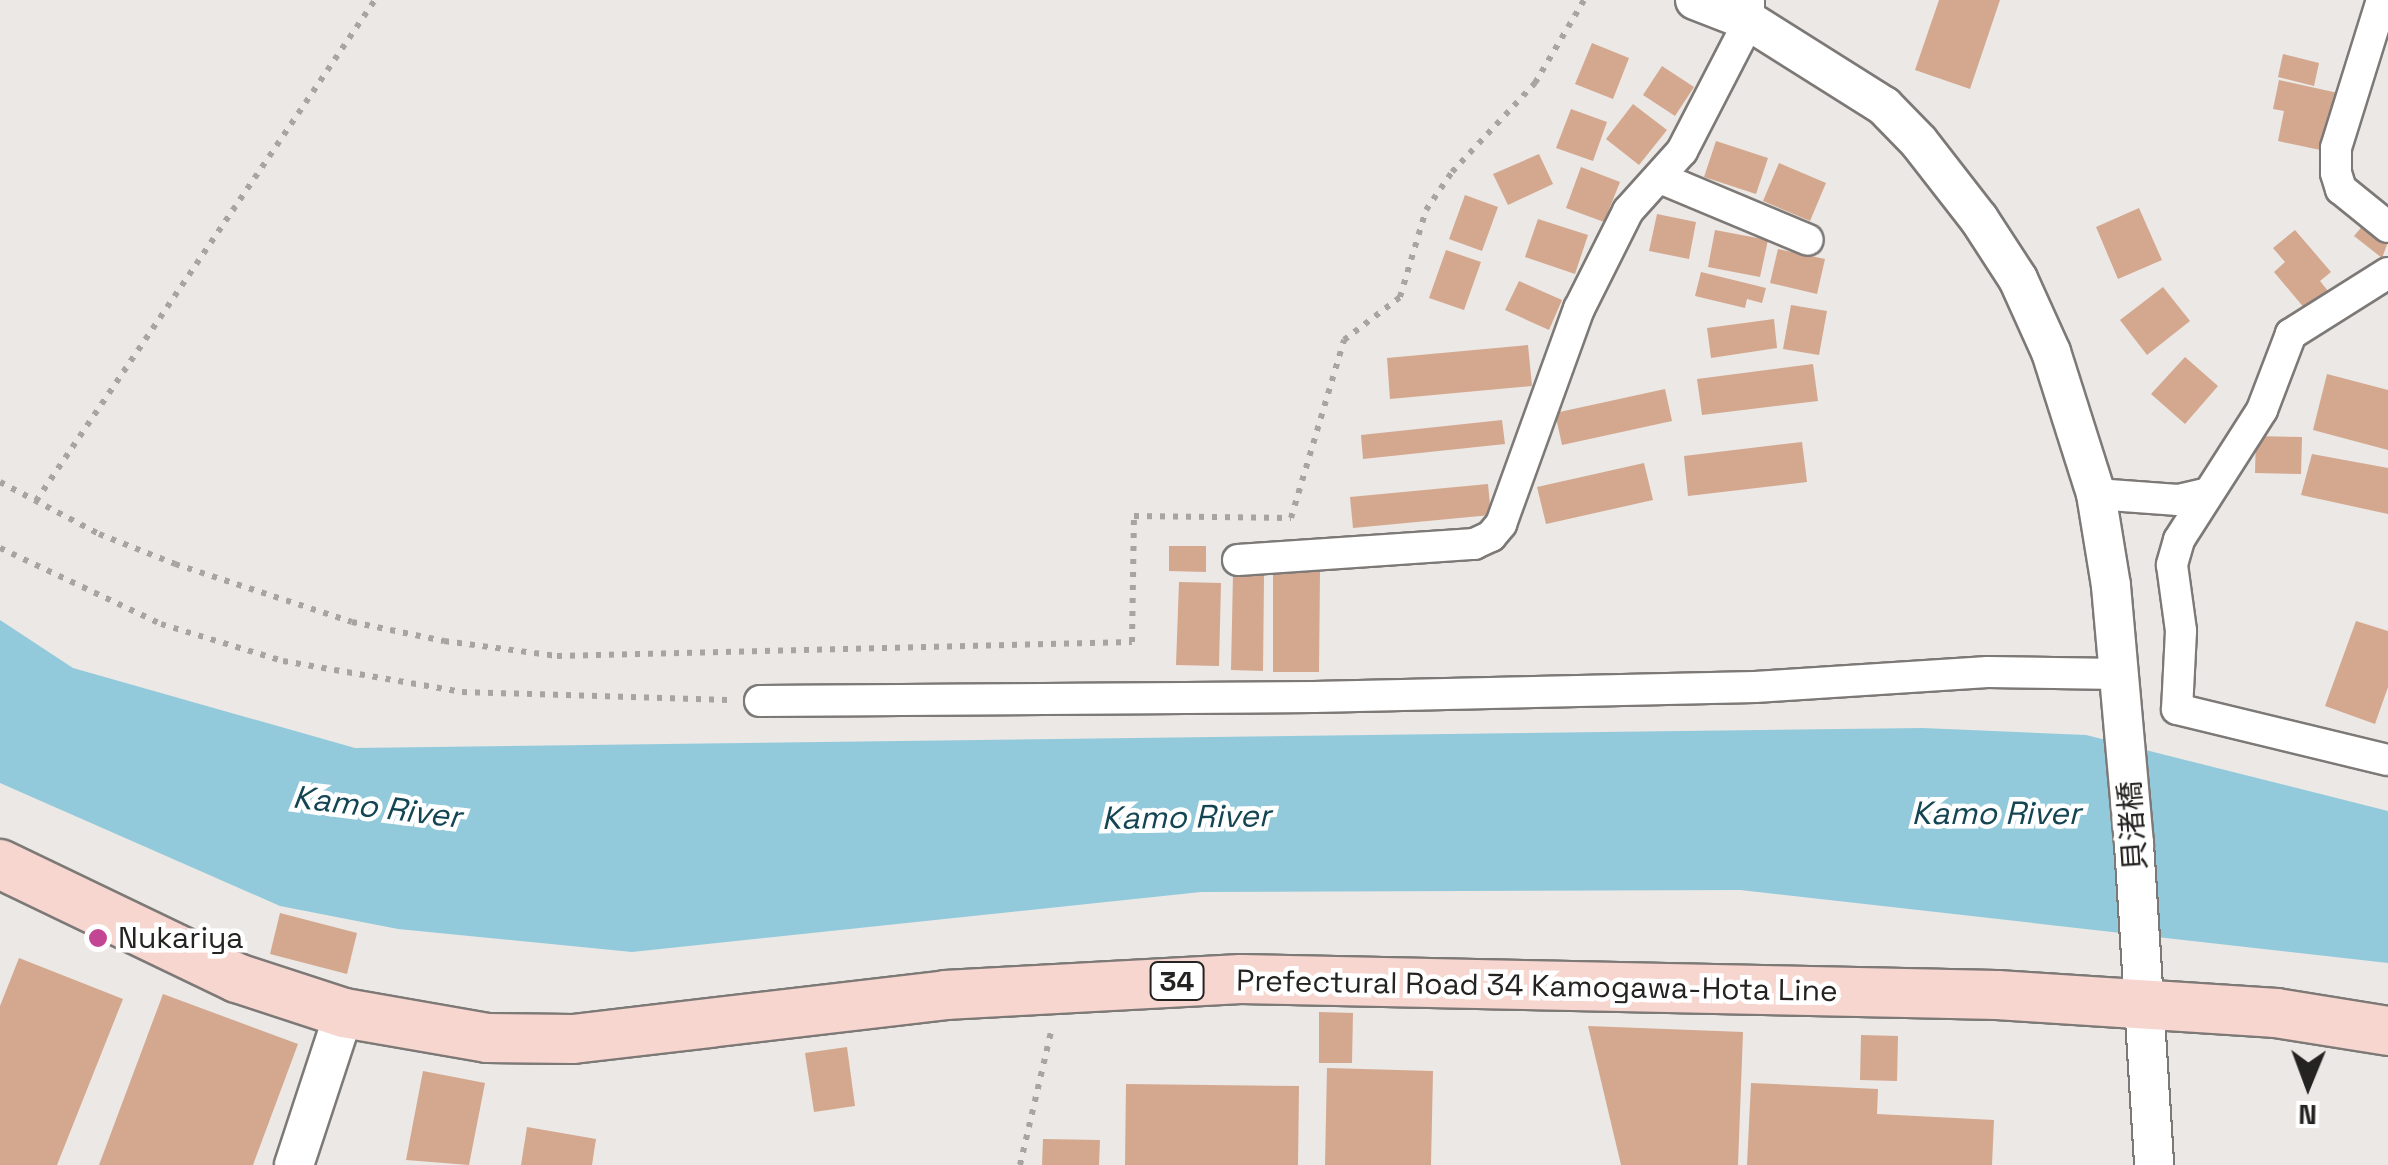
<!DOCTYPE html>
<meta charset="utf-8">
<style>
body{margin:0}
#map{position:relative;width:2388px;height:1165px;overflow:hidden;background:#ece8e5;font-family:"Space Grotesk","Noto Sans JP",sans-serif}
div>[style]{position:absolute}
.water>*{inset:0;background:#92cadb}
.building>*{inset:0;background:#d3a88f}
.path>*{height:6px;margin-top:-3px;transform-origin:0;background:repeating-linear-gradient(90deg,#a7a4a2 0 5px,transparent 0 13px)}
.roads{filter:drop-shadow(2px 0 #7d7977) drop-shadow(-2px 0 #7d7977) drop-shadow(0 2px #7d7977) drop-shadow(0 -2px #7d7977)}
.minor>*{height:30px;margin:-15px;padding:0 15px;transform-origin:15px;border-radius:15px;background:#fff}
.tertiary>*{height:38px;margin:-19px;padding:0 19px;transform-origin:19px;border-radius:19px;background:#fff}
.primary>*{height:48px;margin:-24px;padding:0 24px;transform-origin:24px;border-radius:24px;background:#f8d6d0}
.dots>*{width:28px;height:28px;translate:-50% -50%;box-sizing:border-box;border:5px solid #fff;border-radius:50%}
span{translate:-50% -50%;white-space:nowrap;text-align:center;line-height:1.15;-webkit-text-stroke:9px #fff;paint-order:stroke}
.shield-label span{padding:2px 8px;background:#fff;border:2px solid;border-radius:8px;-webkit-text-stroke-width:0}
.shield-label{font-size:28px;color:#252322;font-weight:700}
.street-label{font-size:30px;color:#252322}
.poi-label{font-size:30px;color:#252322}
.left{translate:0 -50%;text-align:left}
.water-label{font-size:32px;color:#144552;font-style:italic}
.north{position:absolute;left:2258px;top:1035px;width:100px;height:100px;-webkit-text-stroke:8px #fff;paint-order:stroke;rotate:181deg;font-size:28px;font-weight:700;line-height:40px;text-align:center;color:#252322}
.north::after{content:'';display:block;margin:auto;width:35px;height:45px;background:#252322;clip-path:polygon(50% 0,100% 100%,50% 72%,0 100%)}
</style>
<div id="map">
<div class="water">
<div style="clip-path:polygon(0 620px,73px 668px,355px 748px,1923px 728px,2086px 735px,2388px 811px,2388px 963px,1740px 890px,1201px 892px,632px 952px,398px 929px,280px 906px,0 783px)"></div>
</div>
<div class="building">
<div style="clip-path:polygon(1939px 0,2000px 0,1970px 89px,1915px 70px)"></div>
<div style="clip-path:polygon(1592px 43px,1629px 58px,1613px 99px,1575px 84px)"></div>
<div style="clip-path:polygon(2283px 54px,2319px 63px,2314px 86px,2278px 77px)"></div>
<div style="clip-path:polygon(1662px 66px,1694px 87px,1675px 116px,1643px 95px)"></div>
<div style="clip-path:polygon(2279px 80px,2338px 93px,2325px 151px,2278px 141px,2284px 111px,2273px 109px)"></div>
<div style="clip-path:polygon(1633px 104px,1667px 130px,1639px 165px,1606px 139px)"></div>
<div style="clip-path:polygon(1571px 109px,1607px 122px,1593px 161px,1556px 148px)"></div>
<div style="clip-path:polygon(1716px 141px,1768px 158px,1756px 194px,1704px 177px)"></div>
<div style="clip-path:polygon(1539px 154px,1553px 184px,1508px 205px,1493px 174px)"></div>
<div style="clip-path:polygon(1779px 163px,1826px 183px,1810px 221px,1763px 201px)"></div>
<div style="clip-path:polygon(1581px 167px,1620px 182px,1604px 222px,1566px 208px)"></div>
<div style="clip-path:polygon(1465px 195px,1498px 207px,1482px 251px,1449px 239px)"></div>
<div style="clip-path:polygon(2139px 208px,2162px 260px,2118px 279px,2096px 227px)"></div>
<div style="clip-path:polygon(1657px 214px,1696px 222px,1689px 259px,1649px 251px)"></div>
<div style="clip-path:polygon(1538px 219px,1588px 235px,1575px 274px,1525px 257px)"></div>
<div style="clip-path:polygon(2365px 223px,2388px 242px,2382px 258px,2354px 236px)"></div>
<div style="clip-path:polygon(1715px 230px,1768px 240px,1760px 277px,1708px 267px)"></div>
<div style="clip-path:polygon(2295px 230px,2331px 272px,2320px 281px,2328px 291px,2306px 310px,2274px 272px,2285px 262px,2273px 248px)"></div>
<div style="clip-path:polygon(1778px 249px,1825px 259px,1817px 294px,1770px 283px)"></div>
<div style="clip-path:polygon(1446px 250px,1481px 262px,1464px 310px,1429px 298px)"></div>
<div style="clip-path:polygon(1701px 272px,1766px 288px,1762px 303px,1747px 299px,1745px 308px,1695px 296px)"></div>
<div style="clip-path:polygon(1519px 281px,1562px 300px,1549px 330px,1505px 310px)"></div>
<div style="clip-path:polygon(2163px 287px,2190px 321px,2147px 355px,2120px 320px)"></div>
<div style="clip-path:polygon(1791px 305px,1827px 311px,1819px 355px,1783px 349px)"></div>
<div style="clip-path:polygon(1774px 319px,1777px 348px,1711px 358px,1707px 328px)"></div>
<div style="clip-path:polygon(1528px 345px,1532px 386px,1390px 399px,1387px 358px)"></div>
<div style="clip-path:polygon(2185px 357px,2218px 386px,2185px 424px,2151px 394px)"></div>
<div style="clip-path:polygon(1813px 364px,1818px 401px,1702px 415px,1697px 379px)"></div>
<div style="clip-path:polygon(2327px 374px,2388px 390px,2388px 450px,2313px 430px)"></div>
<div style="clip-path:polygon(1665px 389px,1672px 421px,1562px 445px,1555px 413px)"></div>
<div style="clip-path:polygon(1502px 420px,1505px 444px,1363px 459px,1361px 435px)"></div>
<div style="clip-path:polygon(2256px 436px,2302px 437px,2301px 474px,2255px 473px)"></div>
<div style="clip-path:polygon(1802px 442px,1807px 482px,1688px 496px,1684px 456px)"></div>
<div style="clip-path:polygon(2312px 454px,2388px 468px,2388px 514px,2301px 495px)"></div>
<div style="clip-path:polygon(1644px 463px,1653px 500px,1546px 524px,1537px 487px)"></div>
<div style="clip-path:polygon(1488px 484px,1491px 515px,1353px 528px,1350px 497px)"></div>
<div style="clip-path:polygon(1169px 546px,1206px 546px,1206px 572px,1169px 571px)"></div>
<div style="clip-path:polygon(1273px 572px,1320px 572px,1319px 672px,1273px 672px)"></div>
<div style="clip-path:polygon(1233px 574px,1264px 575px,1263px 671px,1231px 670px)"></div>
<div style="clip-path:polygon(1179px 582px,1221px 583px,1219px 666px,1176px 665px)"></div>
<div style="clip-path:polygon(2356px 621px,2388px 631px,2388px 687px,2375px 724px,2325px 706px)"></div>
<div style="clip-path:polygon(280px 913px,357px 933px,347px 974px,270px 954px)"></div>
<div style="clip-path:polygon(19px 958px,123px 999px,57px 1165px,0 1165px,0 1006px)"></div>
<div style="clip-path:polygon(163px 994px,298px 1044px,253px 1165px,99px 1165px)"></div>
<div style="clip-path:polygon(1319px 1012px,1353px 1013px,1352px 1063px,1319px 1063px)"></div>
<div style="clip-path:polygon(1588px 1026px,1743px 1032px,1738px 1165px,1621px 1165px)"></div>
<div style="clip-path:polygon(1861px 1035px,1898px 1036px,1897px 1081px,1860px 1080px)"></div>
<div style="clip-path:polygon(847px 1047px,855px 1106px,814px 1112px,805px 1053px)"></div>
<div style="clip-path:polygon(1327px 1068px,1433px 1071px,1431px 1165px,1325px 1165px)"></div>
<div style="clip-path:polygon(423px 1071px,485px 1083px,469px 1165px,406px 1160px)"></div>
<div style="clip-path:polygon(1751px 1083px,1878px 1089px,1877px 1114px,1994px 1120px,1992px 1165px,1747px 1165px)"></div>
<div style="clip-path:polygon(1126px 1084px,1299px 1086px,1298px 1165px,1125px 1165px)"></div>
<div style="clip-path:polygon(527px 1127px,596px 1139px,592px 1165px,521px 1165px)"></div>
<div style="clip-path:polygon(1043px 1139px,1100px 1140px,1099px 1165px,1042px 1165px)"></div>
</div>
<div class="path">
<div style="left:0;top:482px;width:112px;rotate:27.7deg"></div>
<div style="left:99px;top:534px;width:82px;rotate:21.5deg"></div>
<div style="left:175px;top:564px;width:186px;rotate:18.1deg"></div>
<div style="left:352px;top:622px;width:94px;rotate:11.7deg"></div>
<div style="left:444px;top:641px;width:114px;rotate:7.6deg"></div>
<div style="left:557px;top:656px;width:575px;rotate:-1.39deg"></div>
<div style="left:1132px;top:642px;width:126px;rotate:-89.1deg"></div>
<div style="left:1134px;top:516px;width:157px;rotate:0.7deg"></div>
<div style="left:1291px;top:518px;width:186px;rotate:-73.4deg"></div>
<div style="left:1344px;top:340px;width:71px;rotate:-37.5deg"></div>
<div style="left:1400px;top:297px;width:91px;rotate:-73.4deg"></div>
<div style="left:1426px;top:210px;width:46px;rotate:-55.6deg"></div>
<div style="left:1452px;top:172px;width:122px;rotate:-47deg"></div>
<div style="left:1535px;top:83px;width:96px;rotate:-59.4deg"></div>
<div style="left:36px;top:501px;width:605px;rotate:-55.92deg"></div>
<div style="left:0;top:548px;width:178px;rotate:25.3deg"></div>
<div style="left:161px;top:624px;width:127px;rotate:16.9deg"></div>
<div style="left:283px;top:661px;width:182px;rotate:9.8deg"></div>
<div style="left:462px;top:692px;width:266px;rotate:1.7deg"></div>
<div style="left:1020px;top:1165px;width:142px;rotate:-76.9deg"></div>
</div>
<div class="roads">
<div class="minor">
<div style="left:2382px;top:0;width:155px;rotate:107.3deg"></div>
<div style="left:2336px;top:148px;width:25px;rotate:90deg"></div>
<div style="left:2336px;top:173px;width:17px;rotate:73deg"></div>
<div style="left:2341px;top:189px;width:60px;rotate:39deg"></div>
<div style="left:1660px;top:178px;width:160px;rotate:22.7deg"></div>
<div style="left:2388px;top:273px;width:115px;rotate:147.8deg"></div>
<div style="left:2291px;top:334px;width:81px;rotate:110.9deg"></div>
<div style="left:2262px;top:410px;width:154px;rotate:122.6deg"></div>
<div style="left:2179px;top:540px;width:26px;rotate:106deg"></div>
<div style="left:2172px;top:565px;width:67px;rotate:82.2deg"></div>
<div style="left:2181px;top:631px;width:78px;rotate:92.9deg"></div>
<div style="left:2177px;top:709px;width:217px;rotate:13.6deg"></div>
<div style="left:2096px;top:494px;width:82px;rotate:4.2deg"></div>
<div style="left:2178px;top:500px;width:31px;rotate:-13deg"></div>
<div style="left:1238px;top:560px;width:237px;rotate:-3.9deg"></div>
<div style="left:1474px;top:544px;width:19px;rotate:-25deg"></div>
<div style="left:1491px;top:536px;width:16px;rotate:-50deg"></div>
<div style="left:1501px;top:524px;width:229px;rotate:-70.1deg"></div>
<div style="left:1579px;top:309px;width:110px;rotate:-63.4deg"></div>
<div style="left:1628px;top:211px;width:81px;rotate:-48deg"></div>
<div style="left:1682px;top:151px;width:146px;rotate:-62.7deg"></div>
<div style="left:1749px;top:21px;width:21px;rotate:-90deg"></div>
<div style="left:760px;top:701px;width:554px;rotate:-0.41deg"></div>
<div style="left:1314px;top:697px;width:441px;rotate:-1.3deg"></div>
<div style="left:1755px;top:687px;width:233px;rotate:-3.7deg"></div>
<div style="left:1988px;top:672px;width:132px;rotate:0.9deg"></div>
</div>
<div class="tertiary">
<div style="left:1695px;top:0;width:58px;rotate:21.3deg"></div>
<div style="left:1749px;top:21px;width:160px;rotate:32.2deg"></div>
<div style="left:1884px;top:106px;width:50px;rotate:45.8deg"></div>
<div style="left:1919px;top:142px;width:98px;rotate:52.1deg"></div>
<div style="left:1979px;top:219px;width:72px;rotate:57deg"></div>
<div style="left:2018px;top:279px;width:80px;rotate:65.7deg"></div>
<div style="left:2051px;top:352px;width:149px;rotate:72.4deg"></div>
<div style="left:2096px;top:494px;width:93px;rotate:80.7deg"></div>
<div style="left:2111px;top:586px;width:259px;rotate:84.9deg"></div>
<div style="left:2134px;top:844px;width:322px;rotate:86.4deg"></div>
<div style="left:294px;top:1165px;width:160px;rotate:-71.8deg"></div>
</div>
<div class="primary">
<div style="left:0;top:864px;width:263px;rotate:25.7deg"></div>
<div style="left:237px;top:978px;width:113px;rotate:18.1deg"></div>
<div style="left:344px;top:1013px;width:145px;rotate:9.9deg"></div>
<div style="left:487px;top:1038px;width:86px;rotate:0.7deg"></div>
<div style="left:573px;top:1039px;width:375px;rotate:-6.7deg"></div>
<div style="left:945px;top:995px;width:296px;rotate:-3.1deg"></div>
<div style="left:1241px;top:979px;width:756px;rotate:1.21deg"></div>
<div style="left:1997px;top:995px;width:280px;rotate:3.7deg"></div>
<div style="left:2276px;top:1013px;width:113px;rotate:9.1deg"></div>
</div>
</div>
<div class="dots">
<div style="left:98px;top:938px;background:#c34695"></div>
</div>
<div class="shield-label">
<span style="left:1177px;top:981px">34</span>
</div>
<div class="street-label">
<span style="left:2133px;top:826px;rotate:-94deg">貝渚橋</span>
<span style="left:1537px;top:986px;rotate:1deg">Prefectural Road 34 Kamogawa-Hota Line</span>
</div>
<div class="poi-label">
<span class="left" style="left:118px;top:938px">Nukariya</span>
</div>
<div class="water-label">
<span style="left:377px;top:807px;rotate:7deg">Kamo River</span>
<span style="left:1996px;top:813px">Kamo River</span>
<span style="left:1186px;top:817px;rotate:-1deg">Kamo River</span>
</div>
<div class="north">N</div>
</div>
